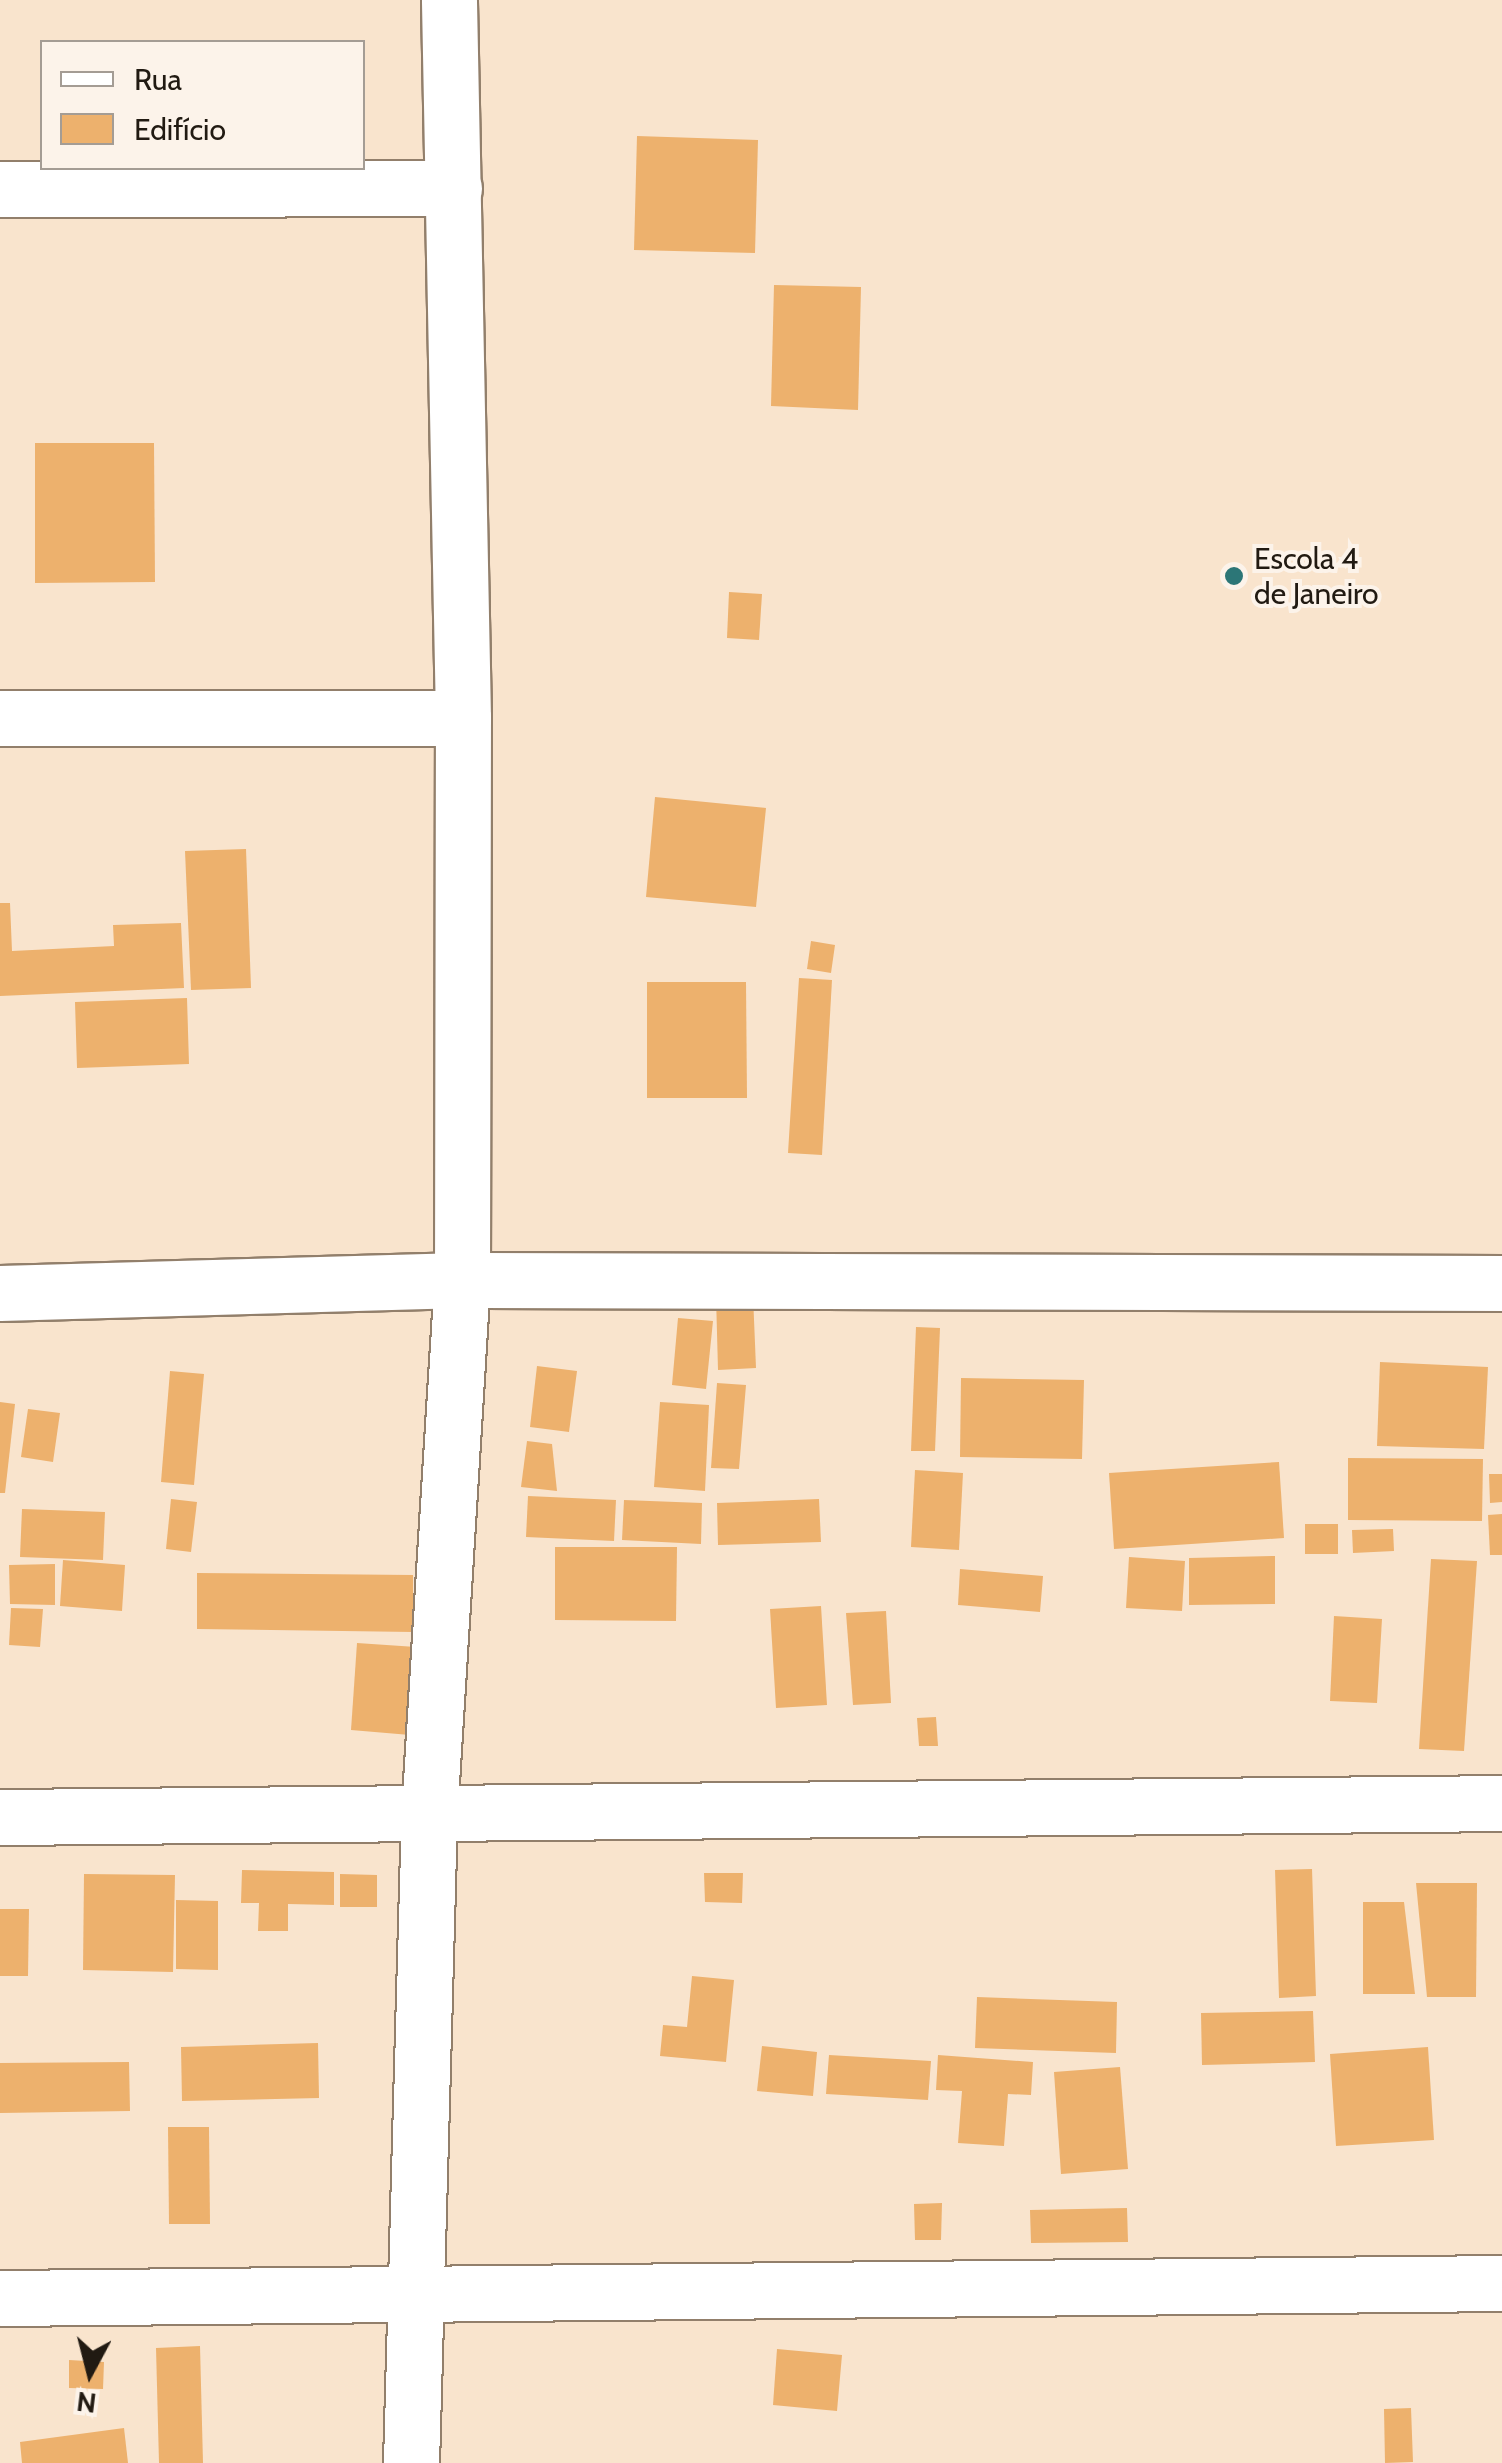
<!DOCTYPE html>
<meta charset="utf-8">
<style>
body{margin:0}
#map{position:relative;width:1502px;height:2463px;overflow:hidden;background:#f9e4cd;font-family:Cabin,sans-serif}
div>[style]{position:absolute}
.building>*{inset:0;background:#edb16d}
.roads{filter:drop-shadow(2px 0 #927f6b) drop-shadow(-2px 0 #927f6b) drop-shadow(0 2px #927f6b) drop-shadow(0 -2px #927f6b)}
.minor>*{height:55px;margin:-27.5px;padding:0 27.5px;transform-origin:27.5px;border-radius:27.5px;background:#fff}
.dots>*{width:28px;height:28px;translate:-50% -50%;box-sizing:border-box;border:5px solid #fcf3ea;border-radius:50%}
span{translate:-50% -50%;white-space:nowrap;text-align:center;line-height:1.15;-webkit-text-stroke:8px #fcf3ea;paint-order:stroke}
.poi-label{font-size:30px;color:#211a12}
.left{translate:0 -50%;text-align:left}
.legend{position:absolute;left:40px;top:40px;width:325px;height:130px;box-sizing:border-box;background:#fcf3ea;border:2px solid #a49c94;margin:0;padding:12px 18px;list-style:none;font-size:30px;color:#211a12}
.legend li{display:flex;align-items:center;gap:20px;height:50px}
.legend b{width:50px;border:2px solid #a49c94}
.north{position:absolute;left:40px;top:2323px;width:100px;height:100px;-webkit-text-stroke:8px #fcf3ea;paint-order:stroke;rotate:187deg;font-size:28px;font-weight:700;line-height:40px;text-align:center;color:#211a12}
.north::after{content:'';display:block;margin:auto;width:35px;height:45px;background:#211a12;clip-path:polygon(50% 0,100% 100%,50% 72%,0 100%)}
</style>
<div id="map">
<div class="building">
<div style="clip-path:polygon(637px 136px,758px 140px,755px 253px,634px 250px)"></div>
<div style="clip-path:polygon(774px 285px,861px 287px,858px 410px,771px 406px)"></div>
<div style="clip-path:polygon(35px 443px,154px 443px,155px 582px,35px 583px)"></div>
<div style="clip-path:polygon(729px 592px,762px 594px,759px 640px,727px 638px)"></div>
<div style="clip-path:polygon(655px 797px,766px 808px,756px 907px,646px 897px)"></div>
<div style="clip-path:polygon(246px 849px,251px 988px,191px 990px,185px 851px)"></div>
<div style="clip-path:polygon(0 903px,10px 903px,12px 951px,114px 946px,113px 925px,181px 923px,184px 988px,0 996px)"></div>
<div style="clip-path:polygon(811px 941px,835px 945px,831px 973px,807px 969px)"></div>
<div style="clip-path:polygon(799px 978px,832px 980px,822px 1155px,788px 1153px)"></div>
<div style="clip-path:polygon(647px 982px,746px 982px,747px 1098px,647px 1098px)"></div>
<div style="clip-path:polygon(187px 998px,189px 1064px,77px 1068px,75px 1002px)"></div>
<div style="clip-path:polygon(753px 1295px,756px 1368px,718px 1370px,716px 1296px)"></div>
<div style="clip-path:polygon(678px 1318px,713px 1321px,706px 1389px,672px 1385px)"></div>
<div style="clip-path:polygon(916px 1327px,940px 1328px,935px 1451px,911px 1451px)"></div>
<div style="clip-path:polygon(1380px 1362px,1488px 1367px,1484px 1449px,1377px 1446px)"></div>
<div style="clip-path:polygon(537px 1366px,577px 1371px,569px 1432px,530px 1427px)"></div>
<div style="clip-path:polygon(170px 1371px,204px 1374px,194px 1485px,161px 1482px)"></div>
<div style="clip-path:polygon(961px 1378px,1084px 1380px,1082px 1459px,960px 1457px)"></div>
<div style="clip-path:polygon(717px 1383px,746px 1385px,739px 1469px,711px 1468px)"></div>
<div style="clip-path:polygon(0 1402px,15px 1404px,5px 1493px,0 1493px)"></div>
<div style="clip-path:polygon(660px 1402px,709px 1405px,705px 1491px,654px 1487px)"></div>
<div style="clip-path:polygon(28px 1409px,60px 1413px,53px 1462px,21px 1457px)"></div>
<div style="clip-path:polygon(527px 1441px,552px 1444px,557px 1491px,521px 1487px)"></div>
<div style="clip-path:polygon(1348px 1458px,1483px 1459px,1482px 1521px,1348px 1520px)"></div>
<div style="clip-path:polygon(1279px 1462px,1284px 1538px,1114px 1549px,1109px 1473px)"></div>
<div style="clip-path:polygon(915px 1470px,963px 1473px,959px 1550px,911px 1547px)"></div>
<div style="clip-path:polygon(1489px 1474px,1502px 1474px,1502px 1502px,1490px 1503px)"></div>
<div style="clip-path:polygon(528px 1496px,616px 1500px,614px 1541px,526px 1537px)"></div>
<div style="clip-path:polygon(171px 1499px,197px 1502px,191px 1552px,166px 1549px)"></div>
<div style="clip-path:polygon(819px 1499px,821px 1542px,718px 1545px,717px 1503px)"></div>
<div style="clip-path:polygon(624px 1500px,702px 1503px,701px 1544px,622px 1540px)"></div>
<div style="clip-path:polygon(22px 1509px,105px 1512px,103px 1560px,20px 1557px)"></div>
<div style="clip-path:polygon(1502px 1514px,1502px 1555px,1490px 1555px,1488px 1515px)"></div>
<div style="clip-path:polygon(1305px 1524px,1338px 1524px,1338px 1554px,1305px 1554px)"></div>
<div style="clip-path:polygon(1393px 1529px,1394px 1551px,1353px 1553px,1352px 1530px)"></div>
<div style="clip-path:polygon(555px 1547px,677px 1547px,676px 1621px,555px 1620px)"></div>
<div style="clip-path:polygon(1275px 1556px,1275px 1604px,1189px 1605px,1189px 1558px)"></div>
<div style="clip-path:polygon(1129px 1557px,1185px 1561px,1182px 1611px,1126px 1608px)"></div>
<div style="clip-path:polygon(1431px 1559px,1477px 1561px,1464px 1751px,1419px 1749px)"></div>
<div style="clip-path:polygon(63px 1560px,125px 1565px,122px 1611px,60px 1606px)"></div>
<div style="clip-path:polygon(55px 1564px,55px 1605px,10px 1604px,9px 1565px)"></div>
<div style="clip-path:polygon(960px 1569px,1043px 1576px,1040px 1612px,958px 1605px)"></div>
<div style="clip-path:polygon(197px 1573px,413px 1575px,413px 1632px,197px 1629px)"></div>
<div style="clip-path:polygon(821px 1606px,827px 1705px,776px 1708px,770px 1609px)"></div>
<div style="clip-path:polygon(11px 1608px,43px 1609px,40px 1647px,9px 1645px)"></div>
<div style="clip-path:polygon(886px 1611px,891px 1703px,853px 1705px,846px 1613px)"></div>
<div style="clip-path:polygon(1334px 1616px,1382px 1619px,1377px 1703px,1330px 1701px)"></div>
<div style="clip-path:polygon(357px 1643px,416px 1647px,410px 1735px,351px 1730px)"></div>
<div style="clip-path:polygon(936px 1717px,938px 1746px,919px 1746px,917px 1718px)"></div>
<div style="clip-path:polygon(1312px 1869px,1316px 1996px,1279px 1998px,1275px 1870px)"></div>
<div style="clip-path:polygon(242px 1870px,334px 1872px,334px 1905px,288px 1904px,288px 1931px,258px 1931px,259px 1903px,241px 1903px)"></div>
<div style="clip-path:polygon(704px 1873px,743px 1873px,742px 1903px,705px 1902px)"></div>
<div style="clip-path:polygon(84px 1874px,175px 1875px,173px 1972px,83px 1970px)"></div>
<div style="clip-path:polygon(340px 1874px,377px 1875px,377px 1907px,340px 1907px)"></div>
<div style="clip-path:polygon(1416px 1883px,1477px 1883px,1476px 1997px,1427px 1997px)"></div>
<div style="clip-path:polygon(176px 1900px,218px 1901px,218px 1970px,176px 1969px)"></div>
<div style="clip-path:polygon(1363px 1902px,1404px 1902px,1415px 1994px,1363px 1994px)"></div>
<div style="clip-path:polygon(0 1909px,29px 1909px,28px 1976px,0 1976px)"></div>
<div style="clip-path:polygon(692px 1976px,734px 1980px,726px 2062px,660px 2056px,663px 2025px,687px 2027px)"></div>
<div style="clip-path:polygon(977px 1997px,1117px 2002px,1116px 2053px,975px 2048px)"></div>
<div style="clip-path:polygon(1313px 2011px,1315px 2062px,1202px 2065px,1201px 2013px)"></div>
<div style="clip-path:polygon(318px 2043px,319px 2098px,182px 2101px,181px 2047px)"></div>
<div style="clip-path:polygon(762px 2046px,817px 2052px,813px 2096px,757px 2091px)"></div>
<div style="clip-path:polygon(1428px 2047px,1434px 2140px,1336px 2146px,1330px 2054px)"></div>
<div style="clip-path:polygon(829px 2055px,931px 2061px,928px 2100px,826px 2094px)"></div>
<div style="clip-path:polygon(938px 2055px,1033px 2062px,1031px 2095px,1008px 2094px,1004px 2146px,958px 2143px,962px 2091px,936px 2090px)"></div>
<div style="clip-path:polygon(129px 2062px,130px 2111px,0 2113px,0 2063px)"></div>
<div style="clip-path:polygon(1120px 2067px,1128px 2169px,1061px 2174px,1054px 2072px)"></div>
<div style="clip-path:polygon(168px 2127px,209px 2127px,210px 2224px,169px 2224px)"></div>
<div style="clip-path:polygon(942px 2203px,941px 2240px,915px 2240px,914px 2204px)"></div>
<div style="clip-path:polygon(1127px 2208px,1128px 2242px,1031px 2243px,1030px 2210px)"></div>
<div style="clip-path:polygon(200px 2346px,203px 2463px,159px 2463px,156px 2348px)"></div>
<div style="clip-path:polygon(777px 2349px,842px 2355px,837px 2411px,773px 2405px)"></div>
<div style="clip-path:polygon(69px 2360px,104px 2362px,103px 2389px,69px 2388px)"></div>
<div style="clip-path:polygon(1411px 2408px,1413px 2462px,1385px 2463px,1384px 2409px)"></div>
<div style="clip-path:polygon(124px 2428px,128px 2463px,22px 2463px,20px 2442px)"></div>
</div>
<div class="roads">
<div class="minor">
<div style="left:0;top:189px;width:454px;rotate:-0.1deg"></div>
<div style="left:0;top:718px;width:463px"></div>
<div style="left:0;top:1293px;width:462px;rotate:-1.6deg"></div>
<div style="left:462px;top:1280px;width:1040px;rotate:0.17deg"></div>
<div style="left:0;top:1817px;width:1502px;rotate:-0.53deg"></div>
<div style="left:0;top:2298px;width:1502px;rotate:-0.57deg"></div>
<div style="left:411px;top:2463px;width:649px;rotate:-88.41deg"></div>
<div style="left:429px;top:1814px;width:535px;rotate:-86.46deg"></div>
<div style="left:462px;top:1280px;width:562px;rotate:-89.9deg"></div>
<div style="left:463px;top:718px;width:718px;rotate:-91.12deg"></div>
</div>
</div>
<div class="dots">
<div style="left:1234px;top:576px;background:#2c7677"></div>
</div>
<div class="poi-label">
<span class="left" style="left:1254px;top:576px">Escola 4<br>de Janeiro</span>
</div>
<ul class="legend">
<li><b style="height:12px;background:#fff"></b>Rua</li>
<li><b style="height:28px;background:#edb16d"></b>Edifício</li>
</ul>
<div class="north">N</div>
</div>
